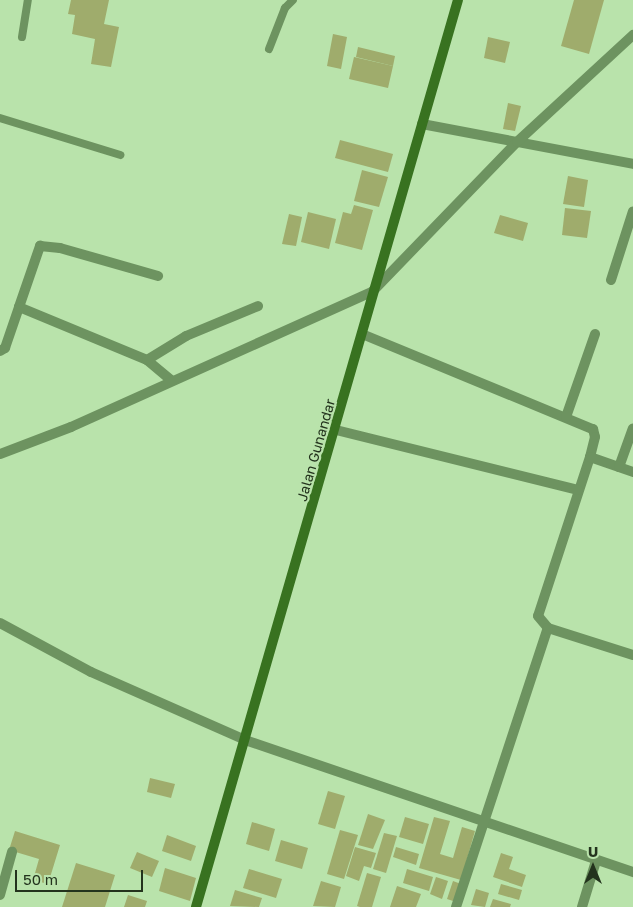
<!DOCTYPE html>
<style>
body{margin:0}
#map{position:relative;width:633px;height:907px;overflow:hidden;background:#b9e3ab;font-family:"Golos Text",sans-serif}
div>[style]{position:absolute}
.building>*{inset:0;background:#9fac6c}
.lane>*{height:8px;margin:-4px;padding:0 4px;transform-origin:4px;border-radius:4px;background:#6d9360}
.street>*{height:10px;margin:-5px;padding:0 5px;transform-origin:5px;border-radius:5px;background:#6d9360}
.secondary>*{height:10px;margin:-5px;padding:0 5px;transform-origin:5px;border-radius:5px;background:#387220}
span{translate:-50% -50%;white-space:nowrap;text-align:center;line-height:1.15;-webkit-text-stroke:4.5px #b9e3ab;paint-order:stroke}
.street-label{font-size:14px;color:#23331d}
.north{position:absolute;left:568px;top:842px;width:50px;height:50px;-webkit-text-stroke:4px #b9e3ab;paint-order:stroke;rotate:0deg;font-size:14px;font-weight:700;line-height:20px;text-align:center;color:#23331d}
.north::after{content:'';display:block;margin:auto;width:18px;height:22px;background:#23331d;clip-path:polygon(50% 0,100% 100%,50% 72%,0 100%)}
.scale{position:absolute;left:15px;top:870px;width:128px;height:22px;box-sizing:border-box;border:2px solid #23331d;border-top:0;padding-left:6px;font-size:15px;line-height:18px;white-space:nowrap;color:#23331d;-webkit-text-stroke:4px #b9e3ab;paint-order:stroke}
</style>
<div id="map">
<div class="building">
<div style="clip-path:polygon(71px 0,109px 0,104px 24px,119px 27px,111px 67px,91px 64px,95px 39px,72px 34px,75px 15px,68px 14px)"></div>
<div style="clip-path:polygon(574px 0,604px 0,589px 54px,561px 46px)"></div>
<div style="clip-path:polygon(333px 34px,347px 37px,341px 69px,327px 66px)"></div>
<div style="clip-path:polygon(488px 37px,510px 42px,505px 63px,484px 58px)"></div>
<div style="clip-path:polygon(358px 47px,395px 56px,393px 66px,356px 57px)"></div>
<div style="clip-path:polygon(354px 57px,393px 66px,388px 88px,349px 79px)"></div>
<div style="clip-path:polygon(508px 103px,521px 106px,515px 131px,503px 129px)"></div>
<div style="clip-path:polygon(340px 140px,393px 154px,388px 172px,335px 158px)"></div>
<div style="clip-path:polygon(362px 170px,388px 177px,379px 207px,354px 201px)"></div>
<div style="clip-path:polygon(568px 176px,588px 180px,584px 207px,563px 204px)"></div>
<div style="clip-path:polygon(354px 205px,373px 210px,362px 250px,335px 243px,343px 212px,351px 214px)"></div>
<div style="clip-path:polygon(565px 208px,591px 211px,587px 238px,562px 235px)"></div>
<div style="clip-path:polygon(308px 212px,336px 219px,329px 249px,301px 242px)"></div>
<div style="clip-path:polygon(289px 214px,302px 217px,296px 246px,282px 244px)"></div>
<div style="clip-path:polygon(500px 215px,528px 223px,523px 241px,494px 233px)"></div>
<div style="clip-path:polygon(150px 778px,175px 784px,171px 798px,147px 792px)"></div>
<div style="clip-path:polygon(328px 791px,345px 796px,335px 829px,318px 824px)"></div>
<div style="clip-path:polygon(368px 814px,385px 820px,373px 849px,358px 845px)"></div>
<div style="clip-path:polygon(405px 817px,429px 824px,423px 844px,399px 837px)"></div>
<div style="clip-path:polygon(434px 817px,450px 821px,440px 854px,453px 858px,462px 827px,475px 831px,461px 880px,419px 868px)"></div>
<div style="clip-path:polygon(252px 822px,275px 829px,269px 851px,246px 844px)"></div>
<div style="clip-path:polygon(340px 830px,358px 835px,344px 879px,327px 874px)"></div>
<div style="clip-path:polygon(15px 831px,60px 845px,48px 884px,33px 880px,39px 859px,9px 850px)"></div>
<div style="clip-path:polygon(384px 833px,397px 836px,386px 873px,373px 869px)"></div>
<div style="clip-path:polygon(167px 835px,196px 846px,191px 861px,162px 851px)"></div>
<div style="clip-path:polygon(281px 840px,308px 848px,302px 869px,275px 861px)"></div>
<div style="clip-path:polygon(355px 847px,376px 853px,371px 868px,364px 866px,359px 881px,346px 876px)"></div>
<div style="clip-path:polygon(396px 847px,419px 854px,416px 865px,393px 857px)"></div>
<div style="clip-path:polygon(137px 852px,159px 861px,152px 877px,130px 868px)"></div>
<div style="clip-path:polygon(501px 853px,513px 857px,509px 869px,526px 875px,522px 887px,493px 877px)"></div>
<div style="clip-path:polygon(76px 863px,115px 875px,105px 907px,62px 907px)"></div>
<div style="clip-path:polygon(165px 868px,196px 878px,190px 901px,159px 891px)"></div>
<div style="clip-path:polygon(249px 869px,282px 879px,276px 898px,243px 888px)"></div>
<div style="clip-path:polygon(407px 869px,433px 877px,429px 891px,403px 883px)"></div>
<div style="clip-path:polygon(367px 873px,381px 877px,372px 907px,360px 907px,357px 906px)"></div>
<div style="clip-path:polygon(436px 877px,448px 881px,442px 899px,430px 894px)"></div>
<div style="clip-path:polygon(321px 881px,341px 887px,335px 907px,313px 906px)"></div>
<div style="clip-path:polygon(453px 881px,461px 884px,456px 902px,447px 899px)"></div>
<div style="clip-path:polygon(501px 884px,522px 890px,519px 900px,498px 894px)"></div>
<div style="clip-path:polygon(397px 886px,421px 894px,416px 907px,390px 907px)"></div>
<div style="clip-path:polygon(476px 889px,489px 893px,485px 907px,471px 905px)"></div>
<div style="clip-path:polygon(235px 890px,262px 898px,259px 907px,230px 906px)"></div>
<div style="clip-path:polygon(128px 895px,147px 901px,145px 907px,124px 907px)"></div>
<div style="clip-path:polygon(493px 899px,511px 904px,510px 907px,490px 907px)"></div>
</div>
<div class="lane">
<div style="left:22px;top:37px;width:37px;rotate:-81deg"></div>
<div style="left:269px;top:49px;width:44px;rotate:-68.7deg"></div>
<div style="left:285px;top:8px;width:11px;rotate:-45deg"></div>
<div style="left:0;top:118px;width:126px;rotate:17.1deg"></div>
</div>
<div class="street">
<div style="left:422px;top:124px;width:215px;rotate:10.7deg"></div>
<div style="left:611px;top:280px;width:72px;rotate:-72.3deg"></div>
<div style="left:19px;top:307px;width:65px;rotate:-71deg"></div>
<div style="left:40px;top:246px;width:20px;rotate:6deg"></div>
<div style="left:60px;top:248px;width:102px;rotate:15.9deg"></div>
<div style="left:362px;top:334px;width:250px;rotate:22.4deg"></div>
<div style="left:593px;top:429px;width:8px;rotate:76deg"></div>
<div style="left:595px;top:437px;width:21px;rotate:104deg"></div>
<div style="left:590px;top:457px;width:167px;rotate:108.1deg"></div>
<div style="left:538px;top:616px;width:16px;rotate:50deg"></div>
<div style="left:548px;top:628px;width:89px;rotate:17.6deg"></div>
<div style="left:0;top:351px;width:6px;rotate:-31deg"></div>
<div style="left:5px;top:348px;width:43px;rotate:-71.1deg"></div>
<div style="left:19px;top:307px;width:139px;rotate:22.5deg"></div>
<div style="left:147px;top:360px;width:31px;rotate:40deg"></div>
<div style="left:147px;top:360px;width:46px;rotate:-31.6deg"></div>
<div style="left:186px;top:336px;width:78px;rotate:-22.6deg"></div>
<div style="left:566px;top:417px;width:88px;rotate:-70.7deg"></div>
<div style="left:336px;top:430px;width:249px;rotate:13.9deg"></div>
<div style="left:0;top:454px;width:76px;rotate:-20.8deg"></div>
<div style="left:71px;top:427px;width:330px;rotate:-24.2deg"></div>
<div style="left:372px;top:292px;width:209px;rotate:-46deg"></div>
<div style="left:517px;top:142px;width:158px;rotate:-42.7deg"></div>
<div style="left:590px;top:457px;width:46px;rotate:19.2deg"></div>
<div style="left:619px;top:467px;width:41px;rotate:-70.3deg"></div>
<div style="left:0;top:623px;width:103px;rotate:28.3deg"></div>
<div style="left:91px;top:672px;width:168px;rotate:23.8deg"></div>
<div style="left:245px;top:740px;width:410px;rotate:18.8deg"></div>
<div style="left:0;top:895px;width:45px;rotate:-74.4deg"></div>
<div style="left:456px;top:907px;width:294px;rotate:-71.8deg"></div>
<div style="left:582px;top:907px;width:48px;rotate:-73.1deg"></div>
</div>
<div class="secondary">
<div style="left:196px;top:907px;width:944px;rotate:-73.89deg"></div>
</div>
<div class="street-label">
<span style="left:316px;top:450px;rotate:-74deg">Jalan Gunandar</span>
</div>
<div class="north">U</div>
<div class="scale">50 m</div>
</div>
